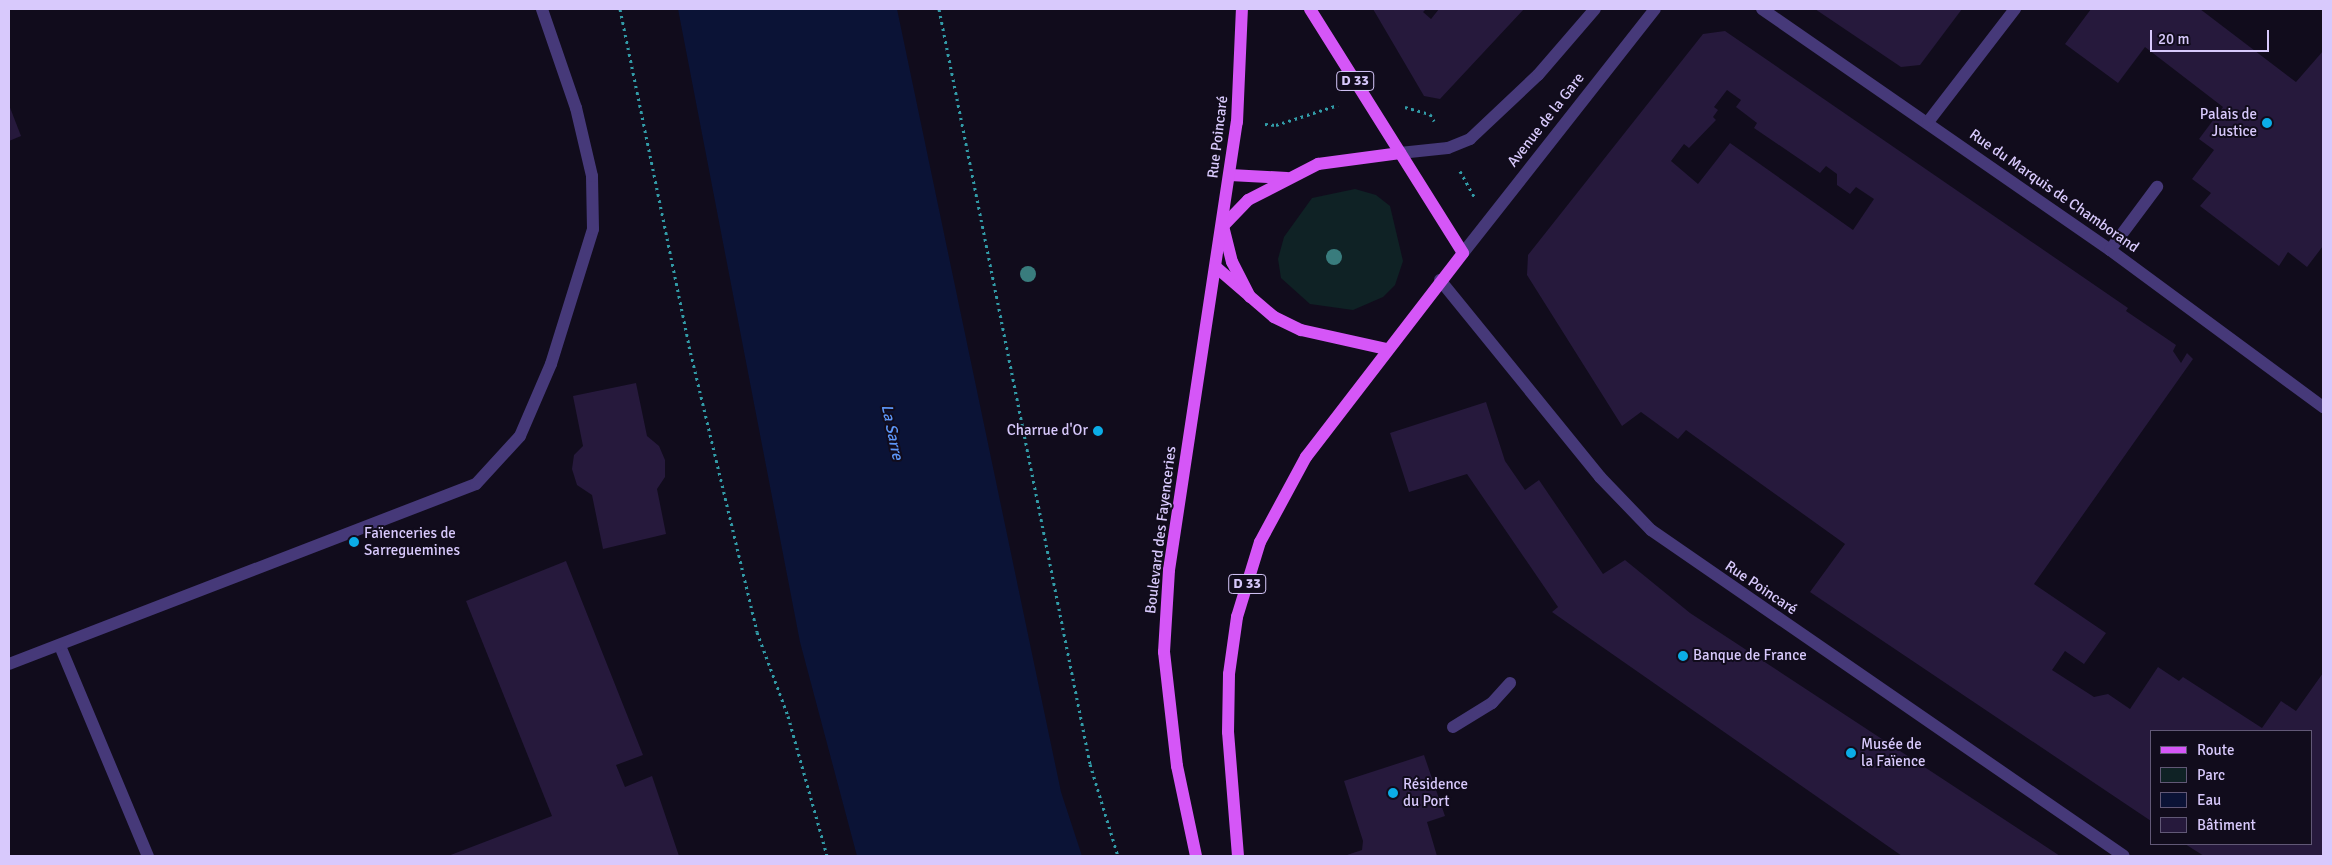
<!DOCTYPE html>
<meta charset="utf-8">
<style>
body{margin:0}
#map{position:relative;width:2332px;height:865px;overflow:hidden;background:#110c1c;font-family:Signika,sans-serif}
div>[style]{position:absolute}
.green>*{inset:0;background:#0f2225}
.water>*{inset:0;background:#0b1336}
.building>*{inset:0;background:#26193c}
.path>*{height:3px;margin-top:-1.5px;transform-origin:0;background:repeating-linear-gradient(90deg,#329ba7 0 2.5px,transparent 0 6.5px)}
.lane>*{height:12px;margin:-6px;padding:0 6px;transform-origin:6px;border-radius:6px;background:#463979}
.street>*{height:12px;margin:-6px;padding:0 6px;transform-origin:6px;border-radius:6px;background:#463979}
.primary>*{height:12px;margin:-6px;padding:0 6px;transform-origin:6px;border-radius:6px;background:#d556f7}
.trees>*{width:16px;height:16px;margin:-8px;border-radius:50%;background:#397c7d}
.dots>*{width:14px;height:14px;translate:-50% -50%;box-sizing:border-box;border:2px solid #110c1c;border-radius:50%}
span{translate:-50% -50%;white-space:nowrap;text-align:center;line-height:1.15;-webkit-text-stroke:4px #110c1c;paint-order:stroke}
.shield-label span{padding:1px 4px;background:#110c1c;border:1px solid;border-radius:4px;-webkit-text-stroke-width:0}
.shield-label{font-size:14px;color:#d8c9fc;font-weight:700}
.poi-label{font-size:15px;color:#d8c9fc}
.right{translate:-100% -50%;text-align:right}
.left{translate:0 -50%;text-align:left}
.street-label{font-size:15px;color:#d8c9fc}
.water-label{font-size:16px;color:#5d96f7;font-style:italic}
.frame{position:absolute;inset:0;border:10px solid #d8c9fc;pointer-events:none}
.legend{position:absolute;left:2150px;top:730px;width:162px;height:115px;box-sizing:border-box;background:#110c1c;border:1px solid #615876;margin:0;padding:6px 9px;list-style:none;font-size:15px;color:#d8c9fc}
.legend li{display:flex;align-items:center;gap:10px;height:25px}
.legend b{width:25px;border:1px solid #615876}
.scale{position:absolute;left:2150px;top:30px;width:119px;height:22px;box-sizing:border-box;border:2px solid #d8c9fc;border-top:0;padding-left:6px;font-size:15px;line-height:18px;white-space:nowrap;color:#d8c9fc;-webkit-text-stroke:4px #110c1c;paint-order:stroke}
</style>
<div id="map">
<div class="green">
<div style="clip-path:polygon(1355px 189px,1376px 195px,1390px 206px,1403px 261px,1395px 285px,1383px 297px,1353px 310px,1310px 304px,1281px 278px,1278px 259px,1284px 237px,1312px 198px)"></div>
</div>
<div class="water">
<div style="clip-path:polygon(678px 9px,897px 9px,1061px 792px,1082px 856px,857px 856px,800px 642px)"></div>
</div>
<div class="building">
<div style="clip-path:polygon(1373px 9px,1426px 9px,1423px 12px,1431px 19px,1439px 9px,1524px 9px,1440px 99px,1424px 96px)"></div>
<div style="clip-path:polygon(1815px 9px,1962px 9px,1920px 65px,1901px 67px)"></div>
<div style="clip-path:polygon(2091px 9px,2200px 9px,2296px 82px,2323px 51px,2323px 246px,2307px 267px,2288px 252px,2279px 266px,2200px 206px,2211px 193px,2192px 179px,2214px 150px,2199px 139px,2223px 107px,2145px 47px,2118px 83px,2065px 44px)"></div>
<div style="clip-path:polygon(evenodd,1725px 31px,2128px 308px,2126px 311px,2176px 345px,2173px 351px,2181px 363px,2187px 353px,2193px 359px,2034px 584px,2106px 633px,2084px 664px,2065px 651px,2052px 670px,2094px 697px,2108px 694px,2130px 709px,2158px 667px,2179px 681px,2183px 677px,2262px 728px,2281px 701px,2296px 711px,2323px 673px,2323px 856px,2204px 856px,2185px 844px,2311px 844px,2311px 731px,2151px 731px,2151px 821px,1810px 592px,1845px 544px,1686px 430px,1678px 439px,1641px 412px,1622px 426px,1527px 275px,1528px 255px,1703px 34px,1725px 31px,1727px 90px,1741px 100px,1736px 107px,1757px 123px,1754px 128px,1820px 173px,1826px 166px,1837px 174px,1837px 185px,1850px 194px,1856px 187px,1874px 199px,1853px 230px,1730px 143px,1698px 184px,1671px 161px,1684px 144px,1689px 148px,1716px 120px,1713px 117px,1718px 110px,1714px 107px,1727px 90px)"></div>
<div style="clip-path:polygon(9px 105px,21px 136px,9px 141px)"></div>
<div style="clip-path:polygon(636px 383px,647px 436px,659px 446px,665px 460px,665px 477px,657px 489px,666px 534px,603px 549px,592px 495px,577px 485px,572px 469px,574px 455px,583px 446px,573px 396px)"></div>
<div style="clip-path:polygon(1486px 402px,1505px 461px,1525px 490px,1539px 480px,1603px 574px,1625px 560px,1690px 613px,2060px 856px,1902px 856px,1552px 612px,1558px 607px,1467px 474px,1409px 492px,1390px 433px)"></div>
<div style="clip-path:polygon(566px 561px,643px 755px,616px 765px,625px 787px,652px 776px,679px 856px,448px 856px,552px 816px,466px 601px)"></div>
<div style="clip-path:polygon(1424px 755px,1445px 816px,1427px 822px,1437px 856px,1344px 856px,1362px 850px,1363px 841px,1344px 781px)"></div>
</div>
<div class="path">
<div style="left:620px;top:9px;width:344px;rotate:78.4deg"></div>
<div style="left:689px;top:346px;width:294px;rotate:76.6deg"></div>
<div style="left:757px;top:632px;width:90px;rotate:69.7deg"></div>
<div style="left:788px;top:716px;width:145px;rotate:74.4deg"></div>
<div style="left:939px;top:9px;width:770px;rotate:78.69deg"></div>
<div style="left:1090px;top:764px;width:96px;rotate:73.1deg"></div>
<div style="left:1405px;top:107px;width:26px;rotate:16deg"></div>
<div style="left:1430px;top:114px;width:8px;rotate:60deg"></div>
<div style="left:1265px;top:124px;width:11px;rotate:5deg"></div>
<div style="left:1276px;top:125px;width:65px;rotate:-17.9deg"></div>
<div style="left:1460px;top:171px;width:29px;rotate:61deg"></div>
</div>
<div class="lane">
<div style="left:2110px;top:250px;width:79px;rotate:-53.3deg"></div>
<div style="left:60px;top:646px;width:228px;rotate:67.3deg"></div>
<div style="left:9px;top:664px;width:500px;rotate:-21.08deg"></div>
<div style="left:476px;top:484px;width:65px;rotate:-47.5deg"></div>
<div style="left:520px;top:436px;width:78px;rotate:-66.7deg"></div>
<div style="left:551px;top:364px;width:141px;rotate:-72.7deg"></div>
<div style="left:593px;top:229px;width:53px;rotate:-91.1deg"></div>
<div style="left:592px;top:176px;width:70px;rotate:-103.2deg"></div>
<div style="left:576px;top:108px;width:105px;rotate:-109deg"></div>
<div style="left:1453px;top:727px;width:46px;rotate:-31.6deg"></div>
<div style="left:1492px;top:703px;width:27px;rotate:-48deg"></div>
</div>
<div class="street">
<div style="left:1762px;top:9px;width:423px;rotate:34.7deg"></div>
<div style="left:2110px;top:250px;width:265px;rotate:36.4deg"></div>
<div style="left:1928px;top:122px;width:143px;rotate:-52.4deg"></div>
<div style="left:1400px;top:153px;width:48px;rotate:-5.9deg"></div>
<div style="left:1448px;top:148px;width:24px;rotate:-22deg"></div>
<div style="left:1470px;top:139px;width:93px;rotate:-43.3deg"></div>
<div style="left:1538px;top:75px;width:87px;rotate:-49.2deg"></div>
<div style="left:1463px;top:253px;width:310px;rotate:-51.8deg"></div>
<div style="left:1440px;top:280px;width:254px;rotate:50.9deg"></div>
<div style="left:1600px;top:477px;width:74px;rotate:46.1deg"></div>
<div style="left:1651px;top:530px;width:574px;rotate:34.58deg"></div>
</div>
<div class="primary">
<div style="left:1230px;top:175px;width:57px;rotate:3deg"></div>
<div style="left:1217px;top:268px;width:75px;rotate:40.7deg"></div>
<div style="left:1274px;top:317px;width:30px;rotate:26deg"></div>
<div style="left:1301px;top:330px;width:88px;rotate:12.5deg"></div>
<div style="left:1250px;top:297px;width:39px;rotate:-117deg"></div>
<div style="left:1232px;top:262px;width:37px;rotate:-104deg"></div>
<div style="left:1223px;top:226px;width:36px;rotate:-46deg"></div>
<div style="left:1248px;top:200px;width:79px;rotate:-27.2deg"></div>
<div style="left:1318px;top:164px;width:83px;rotate:-7.6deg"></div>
<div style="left:1196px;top:856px;width:92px;rotate:-101.9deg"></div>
<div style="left:1177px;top:766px;width:115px;rotate:-96.5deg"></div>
<div style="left:1164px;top:652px;width:82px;rotate:-86.5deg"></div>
<div style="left:1169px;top:570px;width:453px;rotate:-81.4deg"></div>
<div style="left:1237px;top:122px;width:113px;rotate:-87.5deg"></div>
<div style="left:1238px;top:856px;width:124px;rotate:-94.6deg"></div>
<div style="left:1228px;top:732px;width:58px;rotate:-89deg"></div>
<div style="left:1229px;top:674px;width:58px;rotate:-82deg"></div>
<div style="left:1237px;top:617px;width:78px;rotate:-73deg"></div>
<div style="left:1260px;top:542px;width:97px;rotate:-61.6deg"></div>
<div style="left:1306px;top:457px;width:257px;rotate:-52.4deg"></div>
<div style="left:1463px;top:253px;width:288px;rotate:-122.1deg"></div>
</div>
<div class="trees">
<div style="left:1334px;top:257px"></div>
<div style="left:1028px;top:274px"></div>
</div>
<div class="dots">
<div style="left:2267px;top:123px;background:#0bade7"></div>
<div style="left:1098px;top:431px;background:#0bade7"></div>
<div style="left:354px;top:542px;background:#0bade7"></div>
<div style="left:1683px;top:656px;background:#0bade7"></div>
<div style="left:1851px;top:753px;background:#0bade7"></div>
<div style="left:1393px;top:793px;background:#0bade7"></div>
</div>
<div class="shield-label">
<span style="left:1355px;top:81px">D 33</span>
<span style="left:1247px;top:584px">D 33</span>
</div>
<div class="poi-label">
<span class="right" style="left:2257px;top:123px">Palais de<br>Justice</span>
<span class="right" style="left:1088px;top:431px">Charrue d'Or</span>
<span class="left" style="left:364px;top:542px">Faïenceries de<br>Sarreguemines</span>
<span class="left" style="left:1693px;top:656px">Banque de France</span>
<span class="left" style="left:1861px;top:753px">Musée de<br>la Faïence</span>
<span class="left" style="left:1403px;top:793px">Résidence<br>du Port</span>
</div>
<div class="street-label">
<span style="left:1546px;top:120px;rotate:-52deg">Avenue de la Gare</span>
<span style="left:1218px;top:137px;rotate:-83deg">Rue Poincaré</span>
<span style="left:2054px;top:191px;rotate:35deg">Rue du Marquis de Chamborand</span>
<span style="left:1161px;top:530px;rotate:-83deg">Boulevard des Fayenceries</span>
<span style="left:1761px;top:588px;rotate:34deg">Rue Poincaré</span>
</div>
<div class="water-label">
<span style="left:892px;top:432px;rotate:78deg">La Sarre</span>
</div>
<div class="frame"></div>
<ul class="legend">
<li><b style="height:6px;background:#d556f7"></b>Route</li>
<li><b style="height:14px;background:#0f2225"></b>Parc</li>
<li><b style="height:14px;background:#0b1336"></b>Eau</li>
<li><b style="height:14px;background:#26193c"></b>Bâtiment</li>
</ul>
<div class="scale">20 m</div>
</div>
